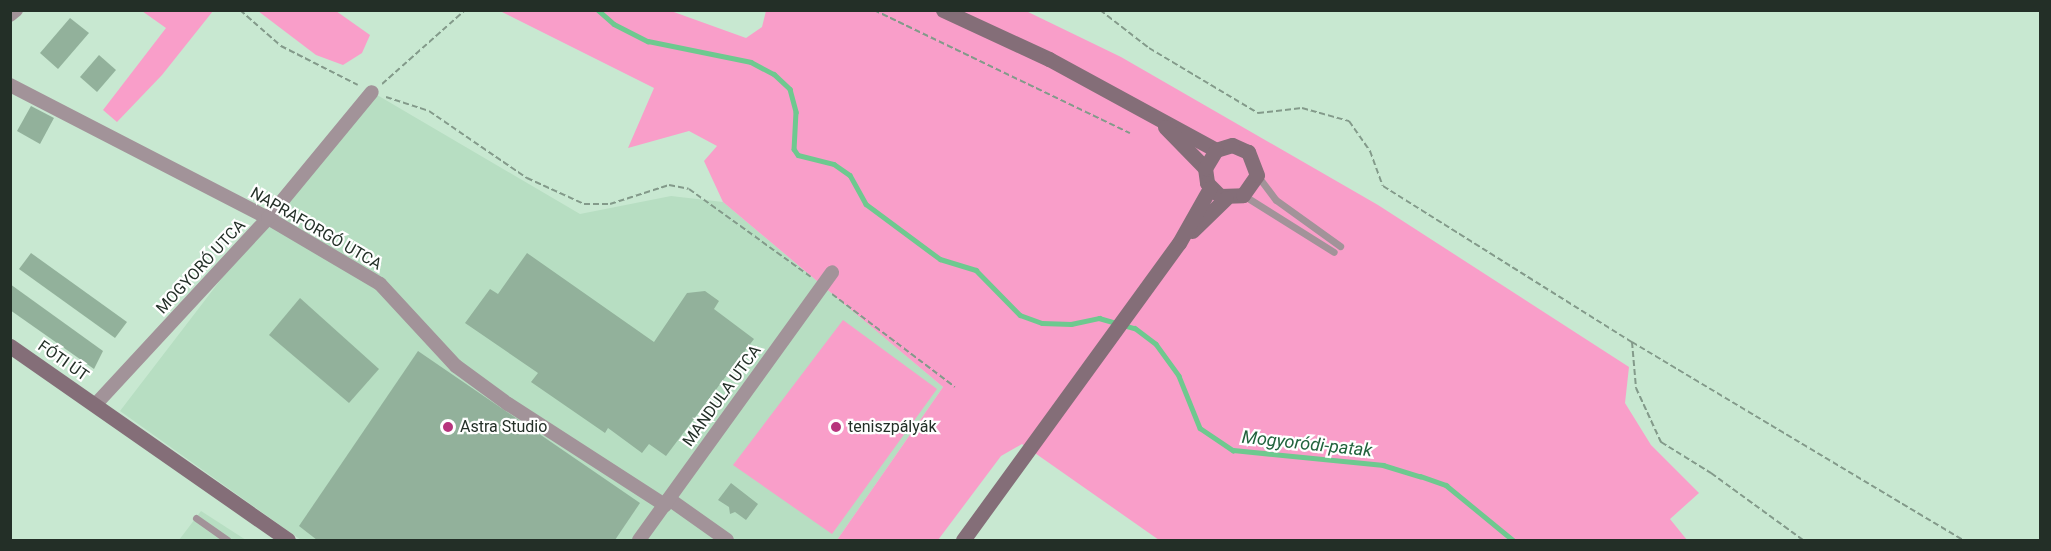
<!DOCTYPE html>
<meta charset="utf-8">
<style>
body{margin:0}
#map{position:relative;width:2051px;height:551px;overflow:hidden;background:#c8e8d1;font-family:Roboto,sans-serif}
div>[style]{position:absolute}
.built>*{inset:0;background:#b7dec2}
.green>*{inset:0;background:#f99ec9}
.stream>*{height:4.5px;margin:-2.25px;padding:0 2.25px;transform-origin:2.25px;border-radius:2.25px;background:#6ec98f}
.building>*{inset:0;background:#92b19b}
.path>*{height:2px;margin-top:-1px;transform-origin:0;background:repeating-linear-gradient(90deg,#839a8a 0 6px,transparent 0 9px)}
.service>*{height:7px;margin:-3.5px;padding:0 3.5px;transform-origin:3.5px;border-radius:3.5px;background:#a29399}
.minor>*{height:14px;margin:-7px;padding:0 7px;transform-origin:7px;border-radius:7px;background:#a29399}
.secondary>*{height:15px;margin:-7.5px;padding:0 7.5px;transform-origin:7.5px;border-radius:7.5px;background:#846e78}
.dots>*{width:16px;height:16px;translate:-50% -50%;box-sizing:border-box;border:3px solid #fff;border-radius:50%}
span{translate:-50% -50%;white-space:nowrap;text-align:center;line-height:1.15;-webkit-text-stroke:4.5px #fff;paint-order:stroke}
.street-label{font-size:16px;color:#232f27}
.poi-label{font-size:16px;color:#232f27}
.left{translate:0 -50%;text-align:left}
.water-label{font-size:18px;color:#22633d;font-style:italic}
.frame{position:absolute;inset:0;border:12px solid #232f27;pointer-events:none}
</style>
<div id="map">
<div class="built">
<div style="clip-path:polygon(372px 92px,580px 214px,671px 196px,723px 202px,943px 387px,837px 540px,301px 540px,120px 411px,268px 218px)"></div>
<div style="clip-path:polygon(201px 511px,246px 540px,179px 540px)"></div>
</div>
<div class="green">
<div style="clip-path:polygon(142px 11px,213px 11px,162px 75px,117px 122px,103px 110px,166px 28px)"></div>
<div style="clip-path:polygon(258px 11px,336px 11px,370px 35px,362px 53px,343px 65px,316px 55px)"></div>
<div style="clip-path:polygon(500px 11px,671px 11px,746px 38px,762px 27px,766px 11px,1026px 11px,1121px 57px,1378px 205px,1629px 367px,1625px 403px,1651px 445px,1699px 493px,1670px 519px,1687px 540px,1159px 540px,1022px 444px,1001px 456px,938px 540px,837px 540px,943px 387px,723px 202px,704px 161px,717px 146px,689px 131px,628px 148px,654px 88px)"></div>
<div style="clip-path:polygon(843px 320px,937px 389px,832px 534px,733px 465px)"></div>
</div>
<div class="stream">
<div style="left:598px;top:10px;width:21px;rotate:41deg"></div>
<div style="left:614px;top:24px;width:38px;rotate:27deg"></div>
<div style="left:648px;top:41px;width:105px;rotate:11.5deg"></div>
<div style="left:751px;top:62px;width:26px;rotate:28deg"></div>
<div style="left:774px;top:74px;width:22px;rotate:43deg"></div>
<div style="left:790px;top:89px;width:24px;rotate:75deg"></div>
<div style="left:796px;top:112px;width:37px;rotate:93deg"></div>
<div style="left:794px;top:149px;width:7px;rotate:56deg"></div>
<div style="left:798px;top:155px;width:37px;rotate:14deg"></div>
<div style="left:834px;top:164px;width:19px;rotate:35deg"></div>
<div style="left:850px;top:175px;width:33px;rotate:61deg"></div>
<div style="left:866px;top:204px;width:92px;rotate:36.6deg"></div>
<div style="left:940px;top:259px;width:38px;rotate:17deg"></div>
<div style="left:976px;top:270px;width:63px;rotate:45.6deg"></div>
<div style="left:1020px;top:315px;width:23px;rotate:20deg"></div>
<div style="left:1042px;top:323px;width:29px;rotate:2deg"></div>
<div style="left:1071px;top:324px;width:29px;rotate:-12deg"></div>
<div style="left:1099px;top:318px;width:37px;rotate:16deg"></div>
<div style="left:1135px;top:328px;width:26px;rotate:37deg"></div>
<div style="left:1156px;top:344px;width:39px;rotate:54deg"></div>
<div style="left:1179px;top:376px;width:56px;rotate:68deg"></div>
<div style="left:1200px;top:428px;width:40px;rotate:34deg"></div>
<div style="left:1233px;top:450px;width:151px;rotate:5.7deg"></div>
<div style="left:1383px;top:465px;width:39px;rotate:17deg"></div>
<div style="left:1420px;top:476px;width:28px;rotate:19deg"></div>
<div style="left:1446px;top:485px;width:87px;rotate:39.4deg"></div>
</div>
<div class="building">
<div style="clip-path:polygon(70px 18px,89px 33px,58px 69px,40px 53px)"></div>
<div style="clip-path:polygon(99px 55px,116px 70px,97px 92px,80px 77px)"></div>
<div style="clip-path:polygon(31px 106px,54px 118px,40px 144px,17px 131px)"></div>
<div style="clip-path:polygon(31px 253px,127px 322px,115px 338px,19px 269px)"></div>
<div style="clip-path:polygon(527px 253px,654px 342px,687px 293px,705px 291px,719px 301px,714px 309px,754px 339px,666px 456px,649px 444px,642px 453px,608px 428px,605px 433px,531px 382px,538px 373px,465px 323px,490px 289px,498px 294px)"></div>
<div style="clip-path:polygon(10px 284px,103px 351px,94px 369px,10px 310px)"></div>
<div style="clip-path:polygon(300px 298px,379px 369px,349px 403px,269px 335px)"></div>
<div style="clip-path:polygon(418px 351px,640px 503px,615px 540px,317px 540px,299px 526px)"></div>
<div style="clip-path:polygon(731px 483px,758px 504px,746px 520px,735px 512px,730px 514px,729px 507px,718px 500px)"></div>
</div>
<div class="path">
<div style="left:240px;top:10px;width:55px;rotate:41.3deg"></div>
<div style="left:281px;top:46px;width:86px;rotate:26.9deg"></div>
<div style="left:874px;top:10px;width:284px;rotate:25.7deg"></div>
<div style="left:1100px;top:10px;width:62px;rotate:37.8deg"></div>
<div style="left:1149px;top:48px;width:127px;rotate:30.8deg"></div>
<div style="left:1258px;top:113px;width:44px;rotate:-6.5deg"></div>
<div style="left:1302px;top:108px;width:49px;rotate:15.5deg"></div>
<div style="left:1349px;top:121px;width:37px;rotate:55deg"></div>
<div style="left:1370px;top:151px;width:37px;rotate:70deg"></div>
<div style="left:1383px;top:186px;width:294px;rotate:32.1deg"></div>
<div style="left:1632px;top:342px;width:46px;rotate:85deg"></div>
<div style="left:1636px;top:388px;width:60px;rotate:65.2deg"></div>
<div style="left:1661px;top:442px;width:59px;rotate:31.8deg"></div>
<div style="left:1711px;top:473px;width:114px;rotate:36.1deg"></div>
<div style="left:382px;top:84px;width:111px;rotate:-41.7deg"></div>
<div style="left:386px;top:97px;width:45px;rotate:18deg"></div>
<div style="left:429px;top:111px;width:119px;rotate:34.4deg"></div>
<div style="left:527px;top:178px;width:63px;rotate:24.5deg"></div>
<div style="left:584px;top:204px;width:26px"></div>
<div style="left:610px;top:204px;width:62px;rotate:-17.9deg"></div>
<div style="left:669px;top:185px;width:20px;rotate:11deg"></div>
<div style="left:689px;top:189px;width:150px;rotate:35.8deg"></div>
<div style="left:832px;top:294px;width:154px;rotate:37.1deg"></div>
<div style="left:1632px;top:342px;width:386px;rotate:30.9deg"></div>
</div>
<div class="service">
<div style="left:1257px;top:175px;width:31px;rotate:53deg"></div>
<div style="left:1276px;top:200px;width:79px;rotate:35.7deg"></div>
<div style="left:1243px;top:195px;width:107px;rotate:32.1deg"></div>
<div style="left:196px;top:518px;width:38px;rotate:35deg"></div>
</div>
<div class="minor">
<div style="left:10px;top:15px;width:8px;rotate:-40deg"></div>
<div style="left:10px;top:85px;width:290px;rotate:27.3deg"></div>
<div style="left:268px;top:218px;width:130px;rotate:30.5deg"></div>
<div style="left:380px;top:284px;width:112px;rotate:47.2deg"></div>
<div style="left:456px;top:366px;width:64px;rotate:36.2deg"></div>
<div style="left:508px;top:404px;width:187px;rotate:32.8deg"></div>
<div style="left:95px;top:405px;width:255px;rotate:-47.2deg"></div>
<div style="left:268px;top:218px;width:163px;rotate:-50.5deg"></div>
<div style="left:669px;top:499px;width:71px;rotate:35.3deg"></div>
<div style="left:639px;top:540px;width:330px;rotate:-54.2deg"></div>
</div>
<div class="secondary">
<div style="left:943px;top:10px;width:117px;rotate:24.8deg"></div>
<div style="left:1049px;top:59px;width:190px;rotate:28.6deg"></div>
<div style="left:1165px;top:127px;width:57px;rotate:45.7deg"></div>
<div style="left:1205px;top:168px;width:15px;rotate:82deg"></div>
<div style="left:1207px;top:183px;width:18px;rotate:45deg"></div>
<div style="left:1220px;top:196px;width:23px;rotate:-2deg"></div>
<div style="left:1243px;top:195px;width:24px;rotate:-55deg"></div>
<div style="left:1257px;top:175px;width:25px;rotate:-111deg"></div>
<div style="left:1248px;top:152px;width:17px;rotate:-156deg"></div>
<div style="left:1232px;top:145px;width:17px;rotate:163deg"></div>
<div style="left:1216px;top:150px;width:21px;rotate:121deg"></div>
<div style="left:1192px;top:231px;width:47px;rotate:-44.1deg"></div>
<div style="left:10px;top:346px;width:339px;rotate:34.9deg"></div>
<div style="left:963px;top:540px;width:367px;rotate:-54deg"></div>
<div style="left:1179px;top:243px;width:63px;rotate:-60.6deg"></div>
</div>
<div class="dots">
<div style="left:448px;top:427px;background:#b7357d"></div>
<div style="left:836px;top:427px;background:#b7357d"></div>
</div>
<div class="street-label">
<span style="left:316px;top:229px;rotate:30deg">NAPRAFORGÓ UTCA</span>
<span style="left:201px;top:267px;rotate:-47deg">MOGYORÓ UTCA</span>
<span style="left:63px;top:361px;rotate:35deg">FÓTI ÚT</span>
<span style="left:722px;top:396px;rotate:-54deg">MANDULA UTCA</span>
</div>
<div class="poi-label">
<span class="left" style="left:460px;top:427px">Astra Studio</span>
<span class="left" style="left:848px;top:427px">teniszpályák</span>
</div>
<div class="water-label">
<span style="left:1307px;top:444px;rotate:6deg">Mogyoródi-patak</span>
</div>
<div class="frame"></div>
</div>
